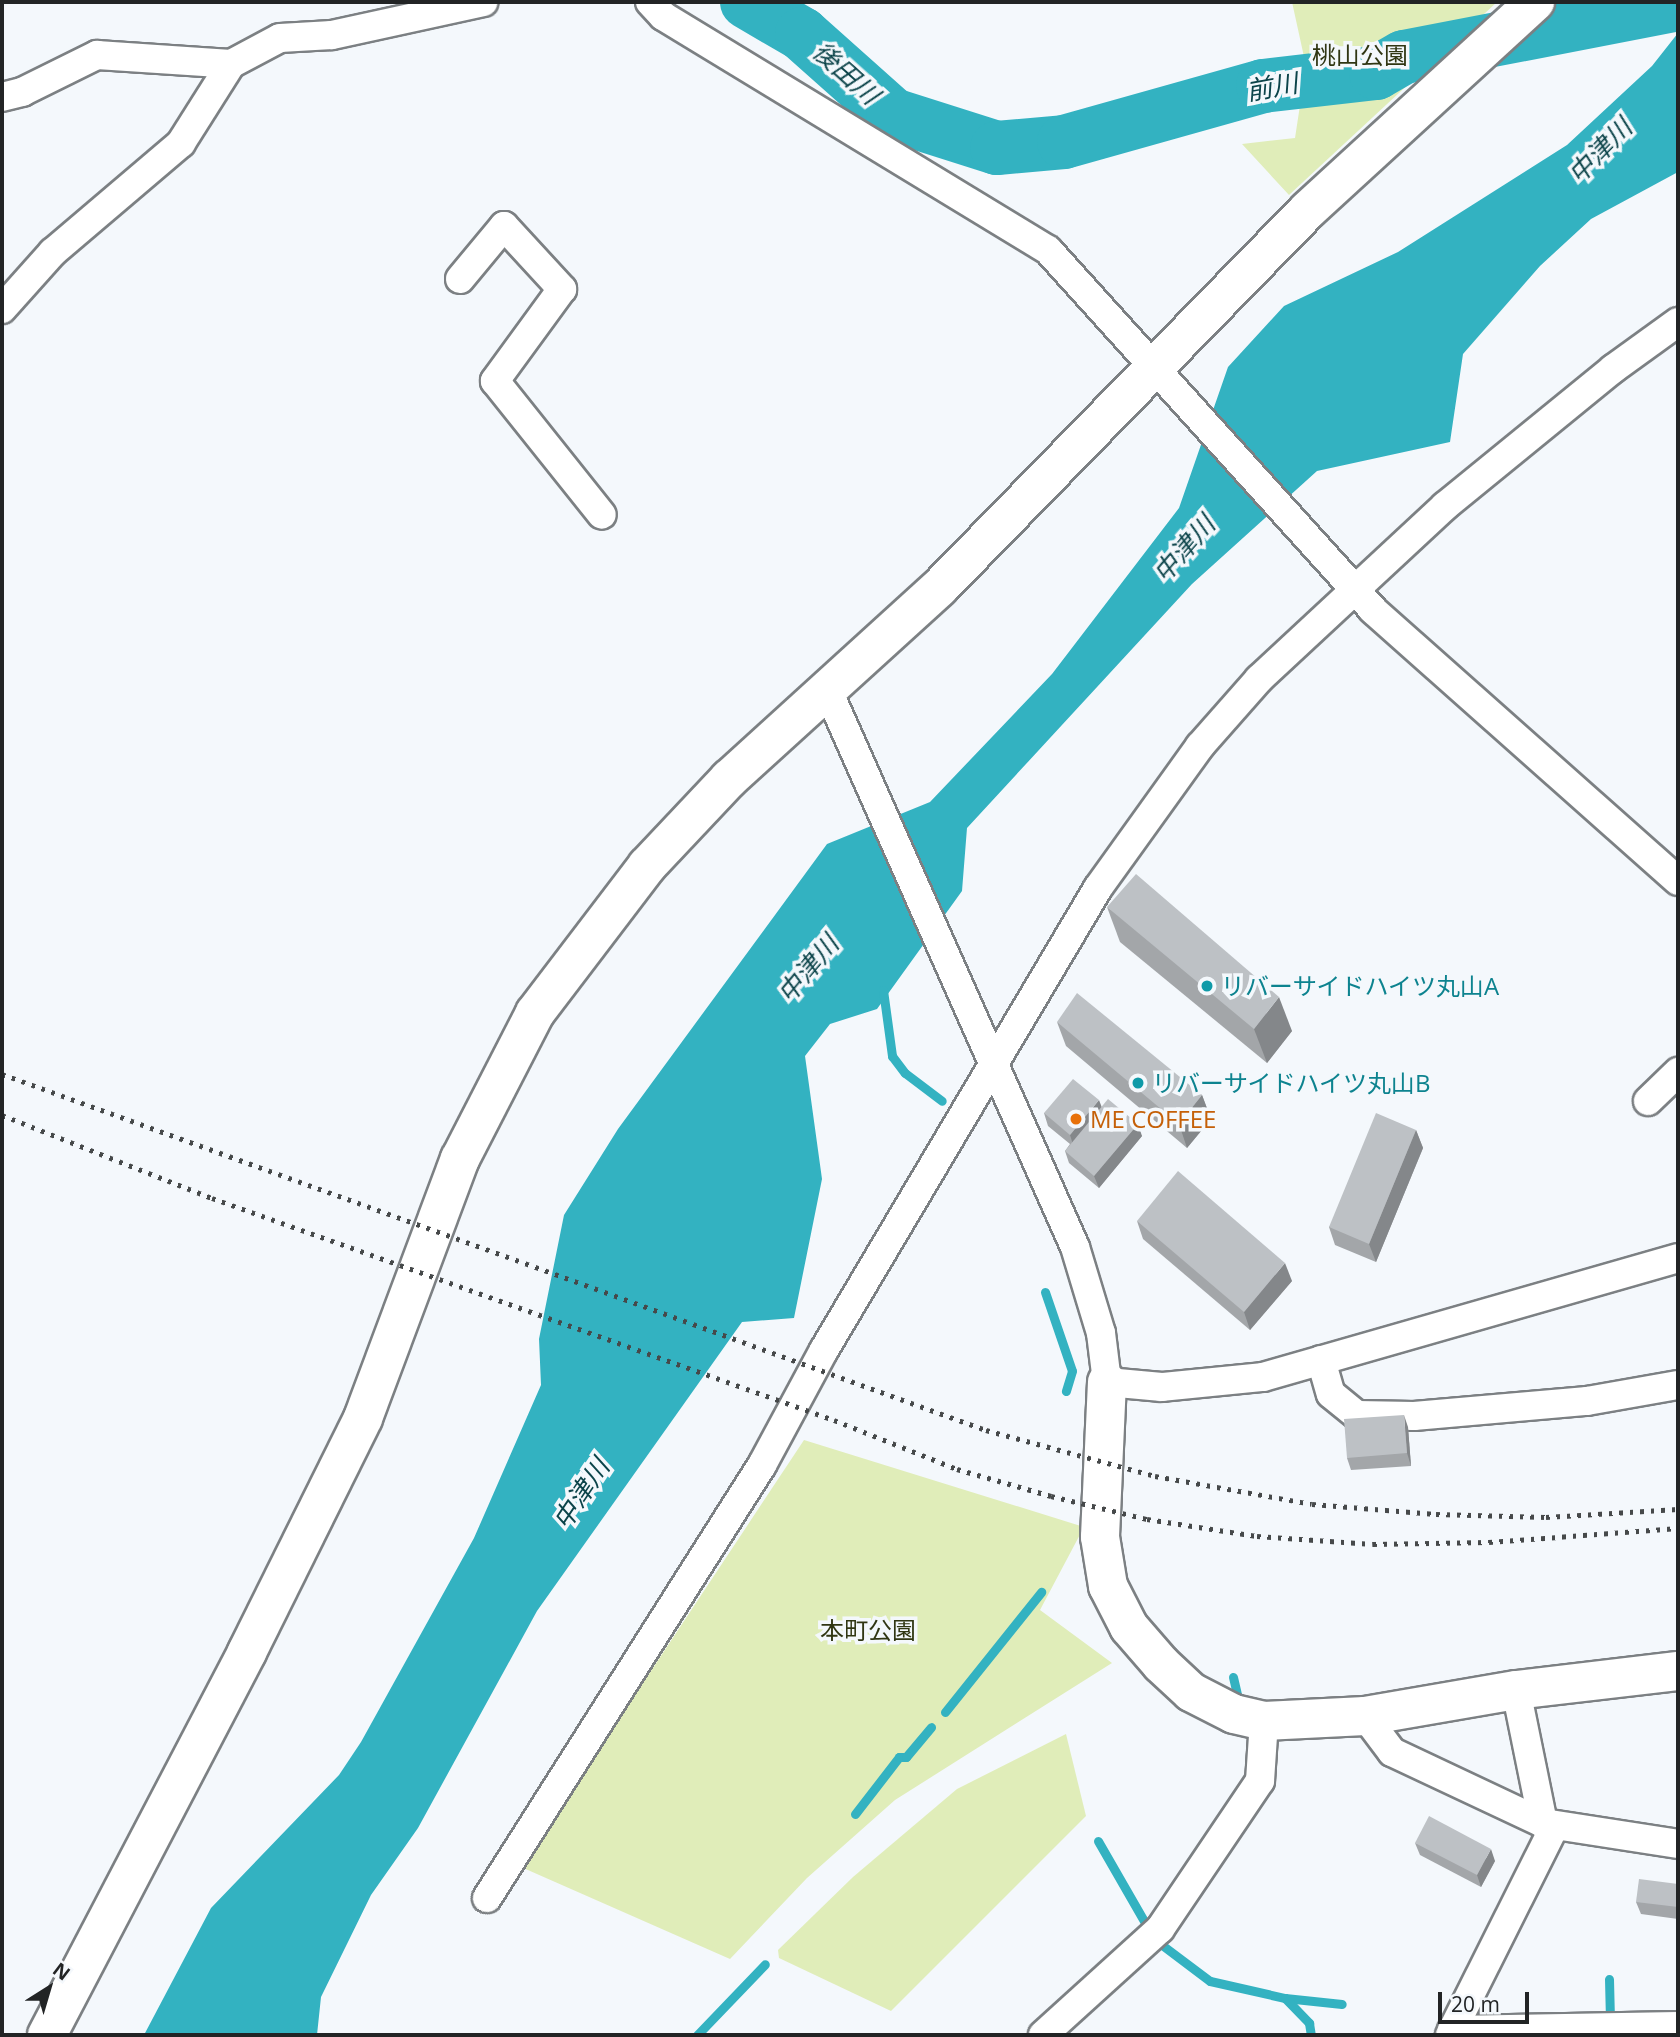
<!DOCTYPE html>
<meta charset="utf-8">
<style>
body{margin:0}
#map{position:relative;width:1680px;height:2037px;overflow:hidden;background:#f4f8fc;font-family:"Open Sans","Noto Sans JP",sans-serif}
div>[style]{position:absolute}
.green>*{inset:0;background:#e0edb9}
.water>*{inset:0;background:#33b2c1}
.stream>*{height:9px;margin:-4.5px;padding:0 4.5px;transform-origin:4.5px;border-radius:4.5px;background:#33b2c1}
.river>*{height:54px;margin:-27px;padding:0 27px;transform-origin:27px;border-radius:27px;background:#33b2c1}
.roads{filter:drop-shadow(2px 0 #7c8083) drop-shadow(-2px 0 #7c8083) drop-shadow(0 2px #7c8083) drop-shadow(0 -2px #7c8083)}
.street>*{height:28px;margin:-14px;padding:0 14px;transform-origin:14px;border-radius:14px;background:#fff}
.secondary>*{height:38px;margin:-19px;padding:0 19px;transform-origin:19px;border-radius:19px;background:#fff}
.rail>*{height:5px;margin-top:-2.5px;transform-origin:0;background:repeating-linear-gradient(90deg,#46494a 0 3.5px,transparent 0 10.5px)}
.wall>*{inset:0;background:#a3a6a9}
.shaded-wall>*{inset:0;background:#84878a}
.building>*{inset:0;background:#bdc1c5}
.dots>*{width:19px;height:19px;translate:-50% -50%;box-sizing:border-box;border:4px solid #f4f8fc;border-radius:50%}
span{translate:-50% -50%;white-space:nowrap;text-align:center;line-height:1.15;-webkit-text-stroke:7px #f4f8fc;paint-order:stroke}
.park-label{font-size:24px;color:#303613}
.culture-label{font-size:24px;color:#0d838f}
.left{translate:0 -50%;text-align:left}
.food-label{font-size:24px;color:#c56008}
.water-label{font-size:26px;color:#0c444a;font-style:italic}
.frame{position:absolute;inset:0;border:4px solid #222425;pointer-events:none}
.north{position:absolute;left:14px;top:1953px;width:70px;height:70px;-webkit-text-stroke:5px #f4f8fc;paint-order:stroke;rotate:37deg;font-size:19px;font-weight:700;line-height:28px;text-align:center;color:#222425}
.north::after{content:'';display:block;margin:auto;width:24px;height:32px;background:#222425;clip-path:polygon(50% 0,100% 100%,50% 72%,0 100%)}
.scale{position:absolute;left:1438px;top:1992px;width:91px;height:32px;box-sizing:border-box;border:4px solid #222425;border-top:0;padding-left:9px;font-size:21px;line-height:24px;white-space:nowrap;color:#222425;-webkit-text-stroke:5px #f4f8fc;paint-order:stroke}
</style>
<div id="map">
<div class="green">
<div style="clip-path:polygon(1292px 2px,1497px 2px,1289px 195px,1242px 144px,1295px 138px,1306px 66px)"></div>
<div style="clip-path:polygon(804px 1440px,1084px 1527px,1040px 1610px,1112px 1663px,895px 1800px,807px 1878px,730px 1959px,521px 1867px)"></div>
<div style="clip-path:polygon(1066px 1734px,1086px 1816px,891px 2011px,779px 1958px,778px 1950px,853px 1877px,957px 1789px)"></div>
</div>
<div class="water">
<div style="clip-path:polygon(1678px 33px,1678px 172px,1591px 219px,1540px 266px,1463px 354px,1450px 442px,1317px 471px,1192px 584px,967px 828px,962px 891px,877px 1009px,830px 1024px,805px 1056px,822px 1179px,794px 1318px,742px 1322px,537px 1611px,418px 1828px,371px 1895px,321px 1997px,317px 2035px,144px 2035px,211px 1908px,339px 1775px,361px 1742px,474px 1538px,541px 1385px,539px 1339px,564px 1215px,618px 1129px,827px 844px,930px 802px,1052px 674px,1179px 508px,1228px 367px,1284px 306px,1398px 252px,1567px 145px,1652px 66px)"></div>
</div>
<div class="stream">
<div style="left:883px;top:990px;width:67px;rotate:82.2deg"></div>
<div style="left:892px;top:1056px;width:21px;rotate:53deg"></div>
<div style="left:905px;top:1073px;width:46px;rotate:37.1deg"></div>
<div style="left:1045px;top:1292px;width:83px;rotate:71.1deg"></div>
<div style="left:1072px;top:1371px;width:21px;rotate:107deg"></div>
<div style="left:1233px;top:1677px;width:27px;rotate:77deg"></div>
<div style="left:945px;top:1712px;width:154px;rotate:-51.3deg"></div>
<div style="left:855px;top:1814px;width:72px;rotate:-52.3deg"></div>
<div style="left:899px;top:1757px;width:7px"></div>
<div style="left:906px;top:1757px;width:39px;rotate:-50deg"></div>
<div style="left:1098px;top:1841px;width:92px;rotate:60.1deg"></div>
<div style="left:1158px;top:1942px;width:65px;rotate:36.9deg"></div>
<div style="left:1210px;top:1981px;width:77px;rotate:12.8deg"></div>
<div style="left:1285px;top:1998px;width:57px;rotate:6deg"></div>
<div style="left:1609px;top:1979px;width:42px;rotate:88.6deg"></div>
<div style="left:1285px;top:1998px;width:35px;rotate:46deg"></div>
<div style="left:1309px;top:2023px;width:12px;rotate:81deg"></div>
<div style="left:697px;top:2035px;width:98px;rotate:-46.2deg"></div>
</div>
<div class="river">
<div style="left:747px;top:2px;width:64px;rotate:30.2deg"></div>
<div style="left:802px;top:34px;width:122px;rotate:41.7deg"></div>
<div style="left:893px;top:115px;width:109px;rotate:17.6deg"></div>
<div style="left:997px;top:148px;width:67px;rotate:-5.1deg"></div>
<div style="left:1064px;top:142px;width:207px;rotate:-15.7deg"></div>
<div style="left:1263px;top:86px;width:114px;rotate:-6.6deg"></div>
<div style="left:1376px;top:73px;width:32px;rotate:-30deg"></div>
<div style="left:1404px;top:57px;width:279px;rotate:-10.9deg"></div>
</div>
<div class="roads">
<div class="street">
<div style="left:650px;top:2px;width:19px;rotate:47deg"></div>
<div style="left:663px;top:16px;width:451px;rotate:31.3deg"></div>
<div style="left:1048px;top:250px;width:485px;rotate:47.9deg"></div>
<div style="left:1373px;top:610px;width:408px;rotate:41.6deg"></div>
<div style="left:2px;top:97px;width:21px;rotate:-14deg"></div>
<div style="left:22px;top:92px;width:84px;rotate:-26.3deg"></div>
<div style="left:97px;top:55px;width:134px;rotate:3.8deg"></div>
<div style="left:231px;top:64px;width:55px;rotate:-28deg"></div>
<div style="left:280px;top:38px;width:52px;rotate:-3.3deg"></div>
<div style="left:332px;top:35px;width:155px;rotate:-12.3deg"></div>
<div style="left:460px;top:279px;width:69px;rotate:-50.3deg"></div>
<div style="left:504px;top:226px;width:86px;rotate:47.4deg"></div>
<div style="left:562px;top:289px;width:114px;rotate:126.1deg"></div>
<div style="left:495px;top:381px;width:171px;rotate:51.4deg"></div>
<div style="left:2px;top:309px;width:76px;rotate:-48.2deg"></div>
<div style="left:53px;top:252px;width:168px;rotate:-40.4deg"></div>
<div style="left:181px;top:143px;width:93px;rotate:-57.7deg"></div>
<div style="left:828px;top:691px;width:608px;rotate:66.05deg"></div>
<div style="left:1075px;top:1247px;width:90px;rotate:73.2deg"></div>
<div style="left:1101px;top:1333px;width:49px;rotate:83deg"></div>
<div style="left:1107px;top:1382px;width:55px;rotate:5.2deg"></div>
<div style="left:1162px;top:1387px;width:101px;rotate:-5.7deg"></div>
<div style="left:1263px;top:1377px;width:432px;rotate:-16deg"></div>
<div style="left:1648px;top:1101px;width:42px;rotate:-44deg"></div>
<div style="left:1321px;top:1360px;width:35px;rotate:74deg"></div>
<div style="left:1331px;top:1394px;width:33px;rotate:39deg"></div>
<div style="left:1357px;top:1415px;width:57px;rotate:1deg"></div>
<div style="left:1414px;top:1416px;width:174px;rotate:-5deg"></div>
<div style="left:1587px;top:1401px;width:92px;rotate:-10deg"></div>
<div style="left:1516px;top:1690px;width:136px;rotate:78.5deg"></div>
<div style="left:1365px;top:1716px;width:45px;rotate:53.1deg"></div>
<div style="left:1392px;top:1752px;width:167px;rotate:25.2deg"></div>
<div style="left:1543px;top:1823px;width:137px;rotate:8.8deg"></div>
<div style="left:487px;top:1898px;width:513px;rotate:-57.58deg"></div>
<div style="left:762px;top:1465px;width:131px;rotate:-61.7deg"></div>
<div style="left:824px;top:1350px;width:537px;rotate:-59.33deg"></div>
<div style="left:1098px;top:888px;width:175px;rotate:-54.3deg"></div>
<div style="left:1200px;top:746px;width:89px;rotate:-48.6deg"></div>
<div style="left:1259px;top:679px;width:254px;rotate:-42.9deg"></div>
<div style="left:1445px;top:506px;width:217px;rotate:-39.2deg"></div>
<div style="left:1613px;top:369px;width:80px;rotate:-35.9deg"></div>
<div style="left:1452px;top:2030px;width:226px;rotate:-1deg"></div>
<div style="left:1043px;top:2035px;width:158px;rotate:-42.2deg"></div>
<div style="left:1160px;top:1929px;width:179px;rotate:-56deg"></div>
<div style="left:1260px;top:1781px;width:60px;rotate:-86.2deg"></div>
<div style="left:1450px;top:2035px;width:233px;rotate:-63.4deg"></div>
</div>
<div class="secondary">
<div style="left:1107px;top:1382px;width:155px;rotate:92.6deg"></div>
<div style="left:1100px;top:1537px;width:50px;rotate:80.7deg"></div>
<div style="left:1108px;top:1586px;width:46px;rotate:62.9deg"></div>
<div style="left:1129px;top:1627px;width:49px;rotate:49.1deg"></div>
<div style="left:1161px;top:1664px;width:41px;rotate:43deg"></div>
<div style="left:1191px;top:1692px;width:48px;rotate:27.1deg"></div>
<div style="left:1234px;top:1714px;width:31px;rotate:13deg"></div>
<div style="left:1264px;top:1721px;width:101px;rotate:-2.8deg"></div>
<div style="left:1365px;top:1716px;width:153px;rotate:-9.8deg"></div>
<div style="left:1516px;top:1690px;width:163px;rotate:-6.7deg"></div>
<div style="left:47px;top:2035px;width:432px;rotate:-62.4deg"></div>
<div style="left:247px;top:1652px;width:261px;rotate:-63.6deg"></div>
<div style="left:363px;top:1418px;width:277px;rotate:-69.5deg"></div>
<div style="left:460px;top:1159px;width:164px;rotate:-62.8deg"></div>
<div style="left:535px;top:1013px;width:185px;rotate:-52.7deg"></div>
<div style="left:647px;top:866px;width:120px;rotate:-46.7deg"></div>
<div style="left:729px;top:779px;width:284px;rotate:-42.3deg"></div>
<div style="left:939px;top:588px;width:528px;rotate:-45.69deg"></div>
<div style="left:1308px;top:210px;width:308px;rotate:-42.5deg"></div>
</div>
</div>
<div class="rail">
<div style="left:2px;top:1074px;width:1046px;rotate:19.89deg"></div>
<div style="left:986px;top:1430px;width:175px;rotate:15.2deg"></div>
<div style="left:1155px;top:1476px;width:159px;rotate:10.1deg"></div>
<div style="left:1312px;top:1504px;width:124px;rotate:4.6deg"></div>
<div style="left:1436px;top:1514px;width:110px;rotate:1.6deg"></div>
<div style="left:1546px;top:1517px;width:132px;rotate:-3.5deg"></div>
<div style="left:2px;top:1115px;width:226px;rotate:21.6deg"></div>
<div style="left:212px;top:1198px;width:660px;rotate:19.64deg"></div>
<div style="left:834px;top:1420px;width:132px;rotate:21.7deg"></div>
<div style="left:957px;top:1469px;width:98px;rotate:16deg"></div>
<div style="left:1051px;top:1496px;width:99px;rotate:13.5deg"></div>
<div style="left:1147px;top:1519px;width:111px;rotate:8.8deg"></div>
<div style="left:1257px;top:1536px;width:116px;rotate:3.9deg"></div>
<div style="left:1373px;top:1544px;width:116px;rotate:-1deg"></div>
<div style="left:1489px;top:1542px;width:190px;rotate:-4.2deg"></div>
</div>
<div class="wall">
<div style="clip-path:polygon(1107px 907px,1292px 1031px,1267px 1063px,1120px 942px)"></div>
<div style="clip-path:polygon(1057px 1022px,1202px 1095px,1211px 1119px,1187px 1148px,1066px 1046px)"></div>
<div style="clip-path:polygon(1102px 1107px,1142px 1136px,1099px 1188px,1069px 1163px,1065px 1151px,1070px 1144px,1048px 1126px,1044px 1113px)"></div>
<div style="clip-path:polygon(1416px 1130px,1423px 1148px,1376px 1262px,1335px 1245px,1329px 1227px)"></div>
<div style="clip-path:polygon(1137px 1221px,1292px 1281px,1250px 1330px,1143px 1239px)"></div>
<div style="clip-path:polygon(1408px 1427px,1411px 1466px,1351px 1470px,1347px 1458px)"></div>
<div style="clip-path:polygon(1415px 1843px,1495px 1861px,1481px 1887px,1420px 1855px)"></div>
<div style="clip-path:polygon(1678px 1884px,1678px 1919px,1641px 1914px,1636px 1902px)"></div>
</div>
<div class="shaded-wall">
<div style="clip-path:polygon(1279px 997px,1292px 1031px,1267px 1063px,1254px 1029px)"></div>
<div style="clip-path:polygon(1202px 1095px,1211px 1119px,1187px 1148px,1179px 1124px)"></div>
<div style="clip-path:polygon(1099px 1100px,1104px 1113px,1074px 1148px,1070px 1135px)"></div>
<div style="clip-path:polygon(1138px 1124px,1142px 1136px,1099px 1188px,1094px 1176px)"></div>
<div style="clip-path:polygon(1416px 1130px,1423px 1148px,1376px 1262px,1369px 1244px)"></div>
<div style="clip-path:polygon(1285px 1263px,1292px 1281px,1250px 1330px,1244px 1312px)"></div>
<div style="clip-path:polygon(1404px 1415px,1408px 1427px,1411px 1466px,1407px 1453px)"></div>
<div style="clip-path:polygon(1491px 1849px,1495px 1861px,1481px 1887px,1477px 1875px)"></div>
</div>
<div class="building">
<div style="clip-path:polygon(1136px 874px,1279px 997px,1254px 1029px,1107px 907px)"></div>
<div style="clip-path:polygon(1077px 993px,1202px 1095px,1179px 1124px,1057px 1022px)"></div>
<div style="clip-path:polygon(1073px 1079px,1099px 1100px,1070px 1135px,1044px 1113px)"></div>
<div style="clip-path:polygon(1108px 1099px,1138px 1124px,1094px 1176px,1065px 1151px)"></div>
<div style="clip-path:polygon(1376px 1113px,1416px 1130px,1369px 1244px,1329px 1227px)"></div>
<div style="clip-path:polygon(1178px 1171px,1285px 1263px,1244px 1312px,1137px 1221px)"></div>
<div style="clip-path:polygon(1404px 1415px,1407px 1453px,1347px 1458px,1344px 1419px)"></div>
<div style="clip-path:polygon(1429px 1816px,1491px 1849px,1477px 1875px,1415px 1843px)"></div>
<div style="clip-path:polygon(1639px 1879px,1678px 1884px,1678px 1907px,1636px 1902px)"></div>
</div>
<div class="dots">
<div style="left:1207px;top:986px;background:#0f9aa8"></div>
<div style="left:1138px;top:1083px;background:#0f9aa8"></div>
<div style="left:1076px;top:1119px;background:#e8710a"></div>
</div>
<div class="park-label">
<span style="left:1360px;top:55px">桃山公園</span>
<span style="left:868px;top:1630px">本町公園</span>
</div>
<div class="culture-label">
<span class="left" style="left:1221px;top:986px">リバーサイドハイツ丸山A</span>
<span class="left" style="left:1152px;top:1083px">リバーサイドハイツ丸山B</span>
</div>
<div class="food-label">
<span class="left" style="left:1090px;top:1119px">ME COFFEE</span>
</div>
<div class="water-label">
<span style="left:846px;top:73px;rotate:42deg">後田川</span>
<span style="left:1272px;top:87px;rotate:-10deg">前川</span>
<span style="left:1600px;top:151px;rotate:-46deg">中津川</span>
<span style="left:1184px;top:549px;rotate:-49deg">中津川</span>
<span style="left:808px;top:969px;rotate:-50deg">中津川</span>
<span style="left:581px;top:1494px;rotate:-56deg">中津川</span>
</div>
<div class="frame"></div>
<div class="north">N</div>
<div class="scale">20 m</div>
</div>
